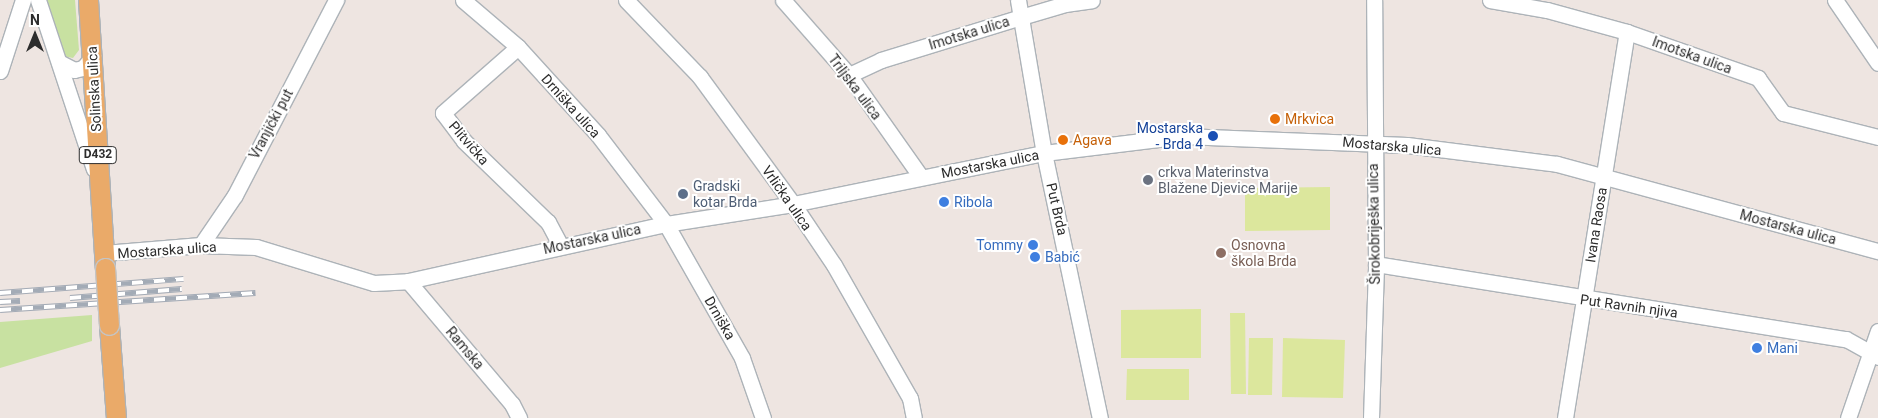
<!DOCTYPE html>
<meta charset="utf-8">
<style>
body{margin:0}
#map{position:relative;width:1878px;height:418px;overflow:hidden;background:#eee5e1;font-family:Roboto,sans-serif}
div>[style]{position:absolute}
.green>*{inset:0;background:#c8e1a1}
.pitch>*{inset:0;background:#dce79d}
.roads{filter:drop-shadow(1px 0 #adb3b8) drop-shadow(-1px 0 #adb3b8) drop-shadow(0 1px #adb3b8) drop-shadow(0 -1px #adb3b8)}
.minor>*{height:15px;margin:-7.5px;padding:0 7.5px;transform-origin:7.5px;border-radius:7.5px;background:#fff}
.major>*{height:19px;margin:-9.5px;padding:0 9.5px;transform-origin:9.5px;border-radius:9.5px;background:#eaaa69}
.rail>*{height:5.5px;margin-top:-2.75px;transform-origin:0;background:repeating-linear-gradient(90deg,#fff 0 11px,#a3abb6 0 22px);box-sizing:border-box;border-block:1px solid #a3abb6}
.bridges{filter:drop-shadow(1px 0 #c4c4c4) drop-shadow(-1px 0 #c4c4c4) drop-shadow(0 1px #c4c4c4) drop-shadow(0 -1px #c4c4c4)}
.major-bridge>*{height:19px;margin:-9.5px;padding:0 9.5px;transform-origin:9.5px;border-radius:9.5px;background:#eaaa69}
.dots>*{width:14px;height:14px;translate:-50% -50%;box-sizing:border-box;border:2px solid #fff;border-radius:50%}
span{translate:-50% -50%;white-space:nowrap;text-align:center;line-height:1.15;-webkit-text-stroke:4px #fff;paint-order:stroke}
.shield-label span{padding:1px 4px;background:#fff;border:1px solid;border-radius:4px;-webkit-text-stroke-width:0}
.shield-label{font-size:12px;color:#2d2d2d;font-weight:700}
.street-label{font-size:14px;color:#2d2d2d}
.food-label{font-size:14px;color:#c56008}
.left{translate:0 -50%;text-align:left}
.transit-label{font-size:14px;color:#164399}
.right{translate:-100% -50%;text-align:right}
.worship-label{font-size:14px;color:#5b616d}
.service-label{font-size:14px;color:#4e5e75}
.shop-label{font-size:14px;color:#366cbe}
.education-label{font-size:14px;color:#785e54}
.north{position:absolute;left:10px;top:10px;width:50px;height:50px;-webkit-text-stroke:4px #fff;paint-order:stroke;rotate:0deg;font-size:14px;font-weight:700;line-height:20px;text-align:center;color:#2d2d2d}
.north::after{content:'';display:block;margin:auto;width:18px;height:22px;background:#2d2d2d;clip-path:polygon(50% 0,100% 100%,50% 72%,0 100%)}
</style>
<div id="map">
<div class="green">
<div style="clip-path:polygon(47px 0,75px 0,79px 50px,73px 58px,63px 56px)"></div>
<div style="clip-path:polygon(92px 315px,92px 341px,0 368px,0 322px)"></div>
</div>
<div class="pitch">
<div style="clip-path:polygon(1330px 187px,1330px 230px,1245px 231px,1245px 188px)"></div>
<div style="clip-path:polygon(1201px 309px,1201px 358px,1121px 358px,1121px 310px)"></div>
<div style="clip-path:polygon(1230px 313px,1245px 313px,1246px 394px,1231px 394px)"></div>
<div style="clip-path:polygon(1249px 338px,1273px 338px,1272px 395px,1248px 395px)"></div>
<div style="clip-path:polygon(1283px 338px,1345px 340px,1343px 398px,1282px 397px)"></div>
<div style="clip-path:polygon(1127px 369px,1189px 369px,1189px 400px,1126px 400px)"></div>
</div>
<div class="roads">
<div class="minor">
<div style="left:38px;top:0;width:178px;rotate:71.7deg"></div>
<div style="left:463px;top:0;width:72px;rotate:40.5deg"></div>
<div style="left:518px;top:47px;width:119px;rotate:47.7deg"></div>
<div style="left:598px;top:135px;width:112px;rotate:52.6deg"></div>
<div style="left:666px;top:224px;width:154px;rotate:60.4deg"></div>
<div style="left:742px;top:358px;width:64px;rotate:70.7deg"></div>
<div style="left:626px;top:0;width:107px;rotate:46.1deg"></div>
<div style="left:700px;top:77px;width:157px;rotate:53.8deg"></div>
<div style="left:793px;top:204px;width:73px;rotate:56.1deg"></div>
<div style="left:834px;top:265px;width:153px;rotate:60.3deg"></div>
<div style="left:910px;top:398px;width:20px;rotate:79deg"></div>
<div style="left:783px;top:0;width:100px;rotate:48.7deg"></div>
<div style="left:849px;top:75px;width:125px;rotate:54.8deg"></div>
<div style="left:1018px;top:0;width:155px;rotate:80.4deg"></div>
<div style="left:1044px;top:153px;width:271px;rotate:78.1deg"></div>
<div style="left:1490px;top:0;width:58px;rotate:10deg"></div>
<div style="left:1547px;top:10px;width:83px;rotate:15.4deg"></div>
<div style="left:1627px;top:32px;width:139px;rotate:19.3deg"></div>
<div style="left:1758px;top:78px;width:43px;rotate:54.5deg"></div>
<div style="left:1783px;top:113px;width:98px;rotate:14.2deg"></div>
<div style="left:1835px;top:0;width:76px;rotate:55.7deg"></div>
<div style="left:518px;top:47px;width:100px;rotate:138.7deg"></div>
<div style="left:443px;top:113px;width:35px;rotate:53deg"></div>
<div style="left:464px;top:141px;width:117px;rotate:44deg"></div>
<div style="left:548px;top:222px;width:27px;rotate:62deg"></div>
<div style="left:59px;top:62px;width:17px;rotate:28deg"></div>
<div style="left:74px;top:70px;width:9px;rotate:-13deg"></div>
<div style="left:83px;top:68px;width:16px;rotate:-50deg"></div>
<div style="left:0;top:71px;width:75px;rotate:-72.1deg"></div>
<div style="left:849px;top:75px;width:35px;rotate:-25deg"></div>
<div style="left:881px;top:60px;width:146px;rotate:-17.1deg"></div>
<div style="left:1021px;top:17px;width:46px;rotate:-16.5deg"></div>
<div style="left:1065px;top:4px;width:27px;rotate:-8deg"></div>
<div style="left:201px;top:245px;width:60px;rotate:-55.8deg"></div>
<div style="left:235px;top:195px;width:220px;rotate:-62.6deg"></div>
<div style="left:104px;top:253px;width:97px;rotate:-4.7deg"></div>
<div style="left:201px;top:245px;width:55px;rotate:2.1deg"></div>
<div style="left:256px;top:247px;width:123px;rotate:17deg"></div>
<div style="left:374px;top:283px;width:34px;rotate:-3deg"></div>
<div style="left:408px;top:281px;width:264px;rotate:-12.5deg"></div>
<div style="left:666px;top:224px;width:129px;rotate:-8.9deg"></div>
<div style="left:793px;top:204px;width:256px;rotate:-11.5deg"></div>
<div style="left:1044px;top:153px;width:140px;rotate:-7deg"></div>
<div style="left:1183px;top:136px;width:224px;rotate:2.3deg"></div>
<div style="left:1407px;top:145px;width:151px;rotate:7.2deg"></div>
<div style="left:1557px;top:164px;width:333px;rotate:15.2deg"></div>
<div style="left:1376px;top:264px;width:476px;rotate:9.1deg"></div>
<div style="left:1846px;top:339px;width:37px;rotate:29deg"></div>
<div style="left:408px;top:281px;width:161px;rotate:49.8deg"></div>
<div style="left:512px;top:404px;width:16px;rotate:63deg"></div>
<div style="left:1371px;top:418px;width:154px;rotate:-88.1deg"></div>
<div style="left:1376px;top:264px;width:264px;rotate:-90.4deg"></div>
<div style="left:1565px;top:418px;width:391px;rotate:-80.9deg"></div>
<div style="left:1848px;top:418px;width:92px;rotate:-71deg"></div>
</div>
<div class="major">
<div style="left:88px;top:0;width:269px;rotate:86.4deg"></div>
<div style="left:109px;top:325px;width:93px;rotate:85.7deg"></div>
</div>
</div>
<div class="rail">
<div style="left:0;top:293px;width:184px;rotate:-4.4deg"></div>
<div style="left:70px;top:298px;width:112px;rotate:-4.6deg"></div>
<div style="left:0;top:302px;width:20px;rotate:-3deg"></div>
<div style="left:0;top:310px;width:256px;rotate:-3.8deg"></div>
</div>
<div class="bridges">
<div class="major-bridge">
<div style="left:105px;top:268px;width:57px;rotate:86deg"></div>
</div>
</div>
<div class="dots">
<div style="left:1275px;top:119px;background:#e8710a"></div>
<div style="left:1213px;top:136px;background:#1a4fb4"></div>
<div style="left:1063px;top:140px;background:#e8710a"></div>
<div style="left:1148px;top:180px;background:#6b7280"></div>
<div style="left:683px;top:194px;background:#5c6f8a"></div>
<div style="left:944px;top:202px;background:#3f7fe0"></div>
<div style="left:1033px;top:245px;background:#3f7fe0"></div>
<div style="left:1221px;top:253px;background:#8d6e63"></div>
<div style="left:1035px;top:257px;background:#3f7fe0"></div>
<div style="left:1757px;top:348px;background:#3f7fe0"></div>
</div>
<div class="shield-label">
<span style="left:98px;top:155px">D432</span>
</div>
<div class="street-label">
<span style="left:969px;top:33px;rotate:-17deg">Imotska ulica</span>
<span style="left:1692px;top:55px;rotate:20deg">Imotska ulica</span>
<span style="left:855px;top:87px;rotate:53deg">Triljska ulica</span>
<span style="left:94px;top:89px;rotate:-93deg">Solinska ulica</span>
<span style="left:571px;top:106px;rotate:48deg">Drniška ulica</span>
<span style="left:271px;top:124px;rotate:-62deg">Vranjički put</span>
<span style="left:469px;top:143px;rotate:49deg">Plitvička</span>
<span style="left:1392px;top:146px;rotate:5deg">Mostarska ulica</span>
<span style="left:990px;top:164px;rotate:-11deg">Mostarska ulica</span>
<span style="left:787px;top:198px;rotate:55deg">Vrlička ulica</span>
<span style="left:1057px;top:209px;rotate:77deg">Put Brda</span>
<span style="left:1374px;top:224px;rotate:-91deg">Širokobriješka ulica</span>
<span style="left:1596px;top:225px;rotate:-81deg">Ivana Raosa</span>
<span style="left:1788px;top:227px;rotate:15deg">Mostarska ulica</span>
<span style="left:592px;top:239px;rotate:-12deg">Mostarska ulica</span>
<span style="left:167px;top:250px;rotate:-4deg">Mostarska ulica</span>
<span style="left:1629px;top:306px;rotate:8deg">Put Ravnih njiva</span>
<span style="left:720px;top:318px;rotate:60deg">Drniška</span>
<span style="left:465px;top:348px;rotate:50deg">Ramska</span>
</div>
<div class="food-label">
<span class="left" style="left:1285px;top:119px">Mrkvica</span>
<span class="left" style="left:1073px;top:140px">Agava</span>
</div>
<div class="transit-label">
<span class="right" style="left:1203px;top:136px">Mostarska<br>- Brda 4</span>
</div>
<div class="worship-label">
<span class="left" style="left:1158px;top:180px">crkva Materinstva<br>Blažene Djevice Marije</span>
</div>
<div class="service-label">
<span class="left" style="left:693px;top:194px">Gradski<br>kotar Brda</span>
</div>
<div class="shop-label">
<span class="left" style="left:954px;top:202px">Ribola</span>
<span class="right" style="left:1023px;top:245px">Tommy</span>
<span class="left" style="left:1045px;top:257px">Babić</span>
<span class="left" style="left:1767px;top:348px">Mani</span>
</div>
<div class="education-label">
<span class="left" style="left:1231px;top:253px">Osnovna<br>škola Brda</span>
</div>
<div class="north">N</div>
</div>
